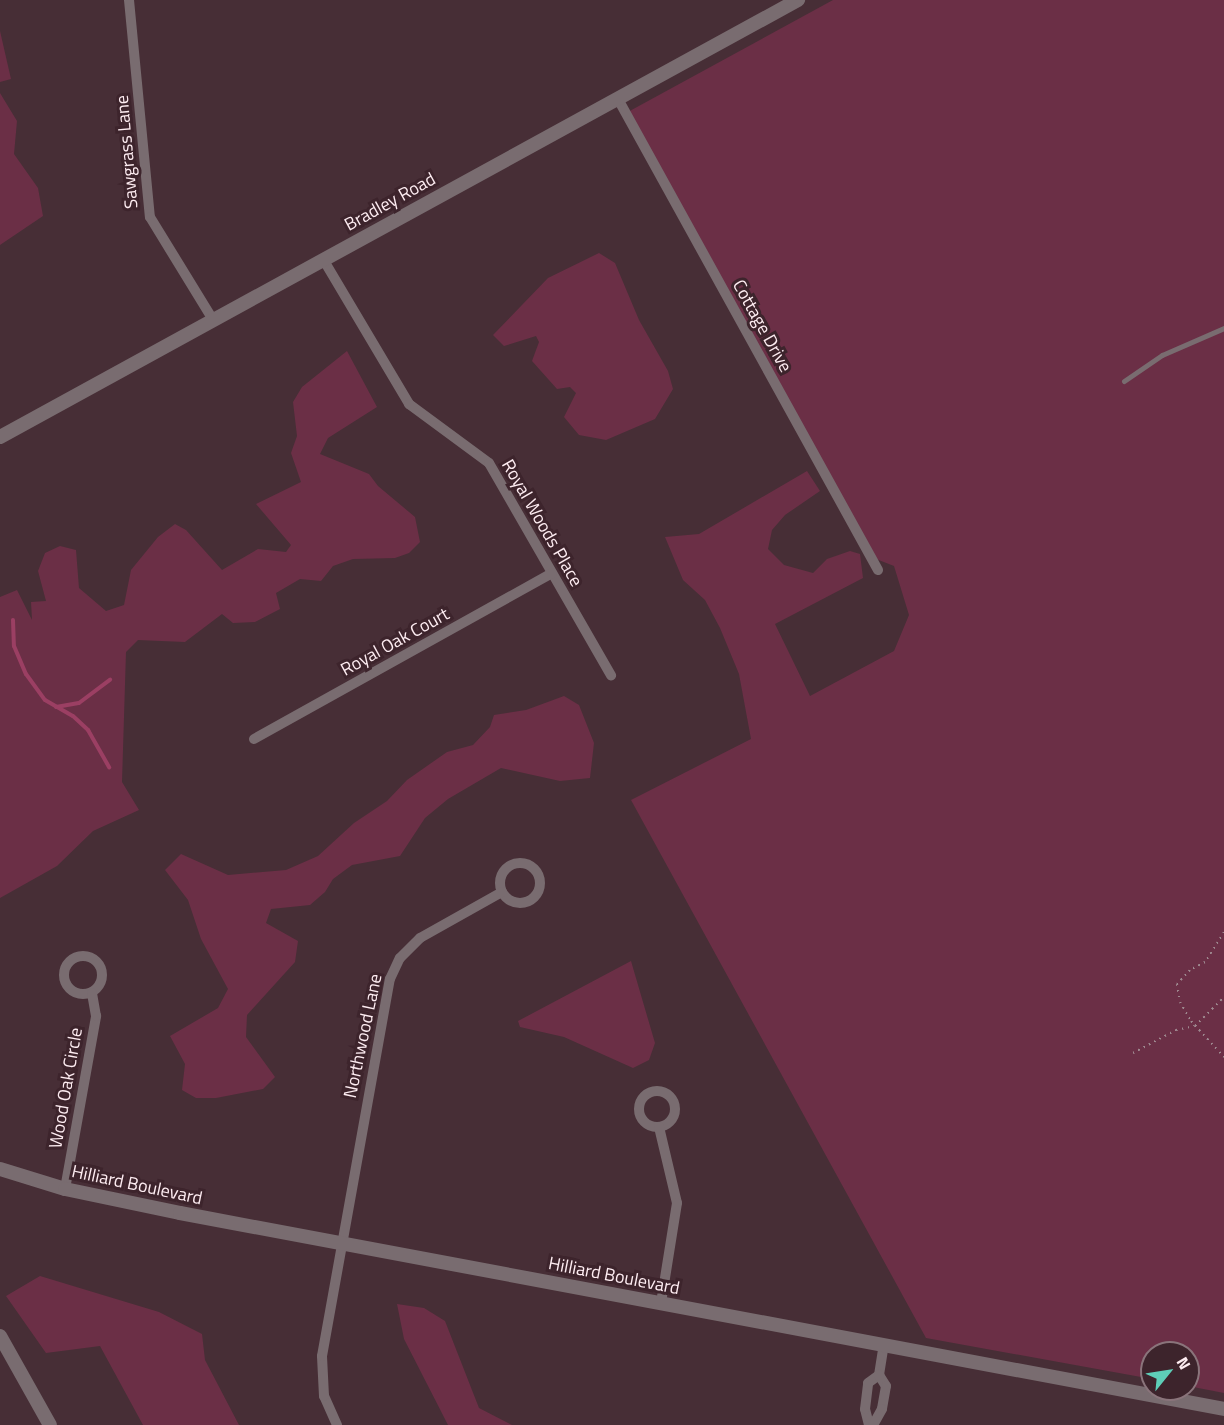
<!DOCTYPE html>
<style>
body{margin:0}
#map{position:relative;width:1224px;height:1425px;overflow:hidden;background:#472e36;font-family:"Titillium Web",sans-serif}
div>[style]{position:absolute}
.green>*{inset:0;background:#6b2f46}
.stream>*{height:4px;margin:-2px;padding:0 2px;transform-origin:2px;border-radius:2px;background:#9b3f63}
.path>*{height:2px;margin-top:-1px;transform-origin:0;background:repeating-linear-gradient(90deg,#9e888f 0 1.5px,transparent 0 6px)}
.service>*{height:5px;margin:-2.5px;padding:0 2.5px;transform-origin:2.5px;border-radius:2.5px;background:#796c70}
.minor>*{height:10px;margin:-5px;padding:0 5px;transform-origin:5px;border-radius:5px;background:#796c70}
.minor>.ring{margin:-5px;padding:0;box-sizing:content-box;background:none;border:10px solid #796c70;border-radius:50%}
.tertiary>*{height:14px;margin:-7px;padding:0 7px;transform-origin:7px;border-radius:7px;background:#796c70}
span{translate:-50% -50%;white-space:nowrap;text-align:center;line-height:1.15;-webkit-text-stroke:6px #3d242c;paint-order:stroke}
.street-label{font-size:18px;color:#feedf2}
.north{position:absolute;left:1140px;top:1341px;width:60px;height:60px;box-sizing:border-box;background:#3d242c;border:2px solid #8a747b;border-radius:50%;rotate:60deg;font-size:16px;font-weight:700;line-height:24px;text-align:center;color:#feedf2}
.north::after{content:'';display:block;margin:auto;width:21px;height:27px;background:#5eceb8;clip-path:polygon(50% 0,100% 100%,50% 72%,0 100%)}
</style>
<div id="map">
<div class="green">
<div style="clip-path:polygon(833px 0,1224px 0,1224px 1393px,1188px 1386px,1188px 1353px,1152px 1353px,1152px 1379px,926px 1338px,631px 800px,751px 739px,739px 674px,720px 628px,705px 600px,683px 580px,665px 537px,699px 534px,807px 471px,820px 491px,785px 515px,772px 530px,768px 549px,784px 565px,813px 573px,827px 559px,850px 551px,860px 554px,863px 578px,775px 624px,810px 696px,894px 651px,909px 615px,894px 566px,871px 557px,626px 113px)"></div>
<div style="clip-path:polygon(0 31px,11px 79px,0 82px)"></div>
<div style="clip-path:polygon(0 93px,17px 121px,14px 154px,38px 188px,43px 216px,0 245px)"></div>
<div style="clip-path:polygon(599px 253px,615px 263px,639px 320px,668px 371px,673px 389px,655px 419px,606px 440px,579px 435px,564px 417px,576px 393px,570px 387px,557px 389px,532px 361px,539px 342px,536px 336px,504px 346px,493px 335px,548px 278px)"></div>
<div style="clip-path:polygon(347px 351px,377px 407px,328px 438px,320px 454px,369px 474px,378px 486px,415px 517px,420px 542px,409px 553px,395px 558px,353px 559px,333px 566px,321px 581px,300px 579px,276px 593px,280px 609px,255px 622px,233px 623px,222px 614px,185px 642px,138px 640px,126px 652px,122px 782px,139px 810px,93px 831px,57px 866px,0 898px,0 597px,17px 590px,32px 620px,31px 602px,46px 601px,38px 571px,45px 553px,60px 546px,76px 550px,79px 588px,106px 611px,124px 605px,131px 570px,158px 537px,175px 524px,186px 530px,222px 570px,258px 549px,286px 552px,291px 545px,256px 504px,301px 482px,291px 453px,297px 436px,293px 402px,302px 387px)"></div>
<div style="clip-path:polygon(564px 696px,579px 705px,594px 743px,590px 778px,560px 781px,501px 768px,448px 799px,425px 818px,400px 856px,352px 865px,333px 879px,325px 892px,310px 905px,271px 909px,266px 923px,298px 941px,295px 962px,247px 1015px,246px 1037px,275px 1077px,263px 1089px,216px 1098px,196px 1098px,182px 1090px,185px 1064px,170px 1036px,218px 1008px,228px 989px,201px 939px,188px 900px,165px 870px,181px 854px,228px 875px,286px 870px,318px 856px,354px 823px,387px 801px,407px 780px,447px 752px,473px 745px,490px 727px,494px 715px,526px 710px)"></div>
<div style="clip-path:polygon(631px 961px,655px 1043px,649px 1060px,633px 1068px,564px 1037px,520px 1027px,518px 1021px)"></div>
<div style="clip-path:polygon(40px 1276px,159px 1312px,202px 1334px,205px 1360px,239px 1425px,143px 1425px,100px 1346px,46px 1353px,6px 1296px)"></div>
<div style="clip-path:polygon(397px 1304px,424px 1308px,445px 1321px,479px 1408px,512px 1425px,448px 1425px,404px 1339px)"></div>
</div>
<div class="stream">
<div style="left:13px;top:620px;width:26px;rotate:88deg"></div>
<div style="left:14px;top:646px;width:30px;rotate:67deg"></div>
<div style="left:26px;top:674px;width:32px;rotate:54deg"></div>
<div style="left:45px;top:700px;width:32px;rotate:30deg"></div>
<div style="left:73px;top:716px;width:21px;rotate:43deg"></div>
<div style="left:88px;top:730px;width:43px;rotate:60.4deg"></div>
<div style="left:56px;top:707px;width:23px;rotate:-10deg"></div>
<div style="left:79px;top:703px;width:39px;rotate:-37deg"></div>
</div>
<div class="path">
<div style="left:1224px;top:932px;width:36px;rotate:122deg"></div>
<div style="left:1205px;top:962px;width:17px;rotate:152deg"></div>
<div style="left:1190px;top:970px;width:19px;rotate:133deg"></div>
<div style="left:1177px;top:984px;width:18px;rotate:81deg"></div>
<div style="left:1180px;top:1002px;width:22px;rotate:60deg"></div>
<div style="left:1191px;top:1021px;width:49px;rotate:47.5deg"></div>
<div style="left:1133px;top:1053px;width:49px;rotate:-28.1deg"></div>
<div style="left:1176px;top:1030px;width:19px;rotate:-12deg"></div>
<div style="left:1195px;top:1026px;width:41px;rotate:-45deg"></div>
</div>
<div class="service">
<div style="left:1124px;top:381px;width:46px;rotate:-34.4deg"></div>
<div style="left:1162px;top:355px;width:68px;rotate:-23.5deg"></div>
</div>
<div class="minor">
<div style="left:129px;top:0;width:218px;rotate:84.5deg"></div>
<div style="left:150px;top:217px;width:121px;rotate:58.5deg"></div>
<div style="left:618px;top:99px;width:538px;rotate:61.1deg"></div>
<div style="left:323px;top:259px;width:169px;rotate:59.3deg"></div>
<div style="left:409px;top:404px;width:99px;rotate:36.4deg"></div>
<div style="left:489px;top:463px;width:245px;rotate:60.1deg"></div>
<div style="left:254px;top:739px;width:341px;rotate:-29.1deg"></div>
<div class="ring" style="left:500px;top:863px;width:30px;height:30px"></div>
<div class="ring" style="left:64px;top:956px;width:28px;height:28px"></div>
<div class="ring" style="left:639px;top:1091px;width:26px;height:26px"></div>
<div style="left:659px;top:1127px;width:78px;rotate:76.7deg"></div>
<div style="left:677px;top:1203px;width:101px;rotate:99.1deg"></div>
<div style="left:65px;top:1189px;width:176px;rotate:-79.8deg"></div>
<div style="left:96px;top:1016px;width:23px;rotate:-100deg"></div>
<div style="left:879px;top:1375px;width:30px;rotate:-81deg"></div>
<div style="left:337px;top:1425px;width:32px;rotate:-114deg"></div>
<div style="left:324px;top:1396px;width:40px;rotate:-92.9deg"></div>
<div style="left:322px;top:1356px;width:383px;rotate:-79.8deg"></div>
<div style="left:390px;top:979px;width:23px;rotate:-65deg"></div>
<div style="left:400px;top:958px;width:28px;rotate:-45deg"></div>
<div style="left:420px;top:938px;width:94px;rotate:-29.3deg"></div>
<div style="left:869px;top:1425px;width:16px;rotate:-104deg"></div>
<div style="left:865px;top:1409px;width:26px;rotate:-83deg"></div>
<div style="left:868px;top:1383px;width:14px;rotate:-36deg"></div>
<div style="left:879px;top:1375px;width:13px;rotate:58deg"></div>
<div style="left:886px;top:1386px;width:23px;rotate:100deg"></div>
<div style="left:882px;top:1409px;width:18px;rotate:119deg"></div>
</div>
<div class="tertiary">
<div style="left:0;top:437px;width:910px;rotate:-28.71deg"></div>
<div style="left:0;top:1169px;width:68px;rotate:17.1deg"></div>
<div style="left:65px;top:1189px;width:117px;rotate:11.8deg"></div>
<div style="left:180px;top:1213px;width:1062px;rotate:10.63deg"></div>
<div style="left:0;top:1336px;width:102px;rotate:60.7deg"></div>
</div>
<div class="street-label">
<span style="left:127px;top:152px;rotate:-95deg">Sawgrass Lane</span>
<span style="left:390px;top:202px;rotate:-29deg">Bradley Road</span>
<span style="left:762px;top:326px;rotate:61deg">Cottage Drive</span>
<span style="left:542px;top:523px;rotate:60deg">Royal Woods Place</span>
<span style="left:395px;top:642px;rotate:-29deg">Royal Oak Court</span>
<span style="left:363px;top:1036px;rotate:-78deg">Northwood Lane</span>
<span style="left:66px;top:1088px;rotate:-80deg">Wood Oak Circle</span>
<span style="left:137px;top:1185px;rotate:12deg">Hilliard Boulevard</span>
<span style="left:614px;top:1276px;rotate:11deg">Hilliard Boulevard</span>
</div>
<div class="north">N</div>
</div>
